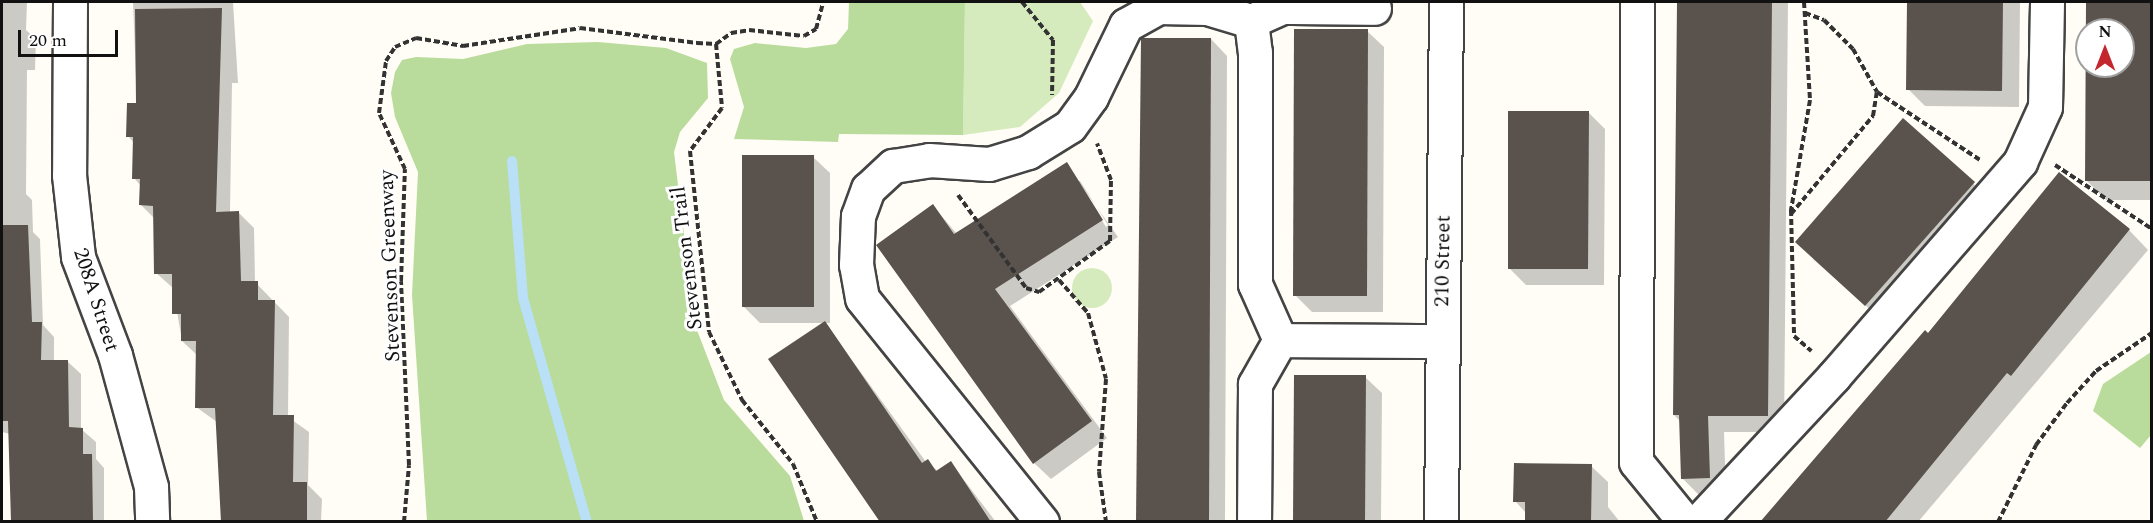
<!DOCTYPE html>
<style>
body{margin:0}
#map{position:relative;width:2153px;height:523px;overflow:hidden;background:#fffdf5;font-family:Spectral,serif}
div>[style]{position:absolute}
.green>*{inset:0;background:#d5ebbd}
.round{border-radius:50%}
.forest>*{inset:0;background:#b9dc9c}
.shadow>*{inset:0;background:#0003}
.stream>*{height:10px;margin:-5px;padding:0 5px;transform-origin:5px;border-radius:5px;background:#b9e0f7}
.building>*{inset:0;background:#5a524d}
.path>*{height:4px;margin-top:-2px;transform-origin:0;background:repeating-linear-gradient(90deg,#333 0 6px,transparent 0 9px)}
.roads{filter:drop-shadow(2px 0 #444) drop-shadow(-2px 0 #444) drop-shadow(0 2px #444) drop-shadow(0 -2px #444)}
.minor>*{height:33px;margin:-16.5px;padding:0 16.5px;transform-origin:16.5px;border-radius:16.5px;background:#fff}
span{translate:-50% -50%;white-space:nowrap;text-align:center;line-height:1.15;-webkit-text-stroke:6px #fff;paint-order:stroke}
.street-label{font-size:21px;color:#111}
.frame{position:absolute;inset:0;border:3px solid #111;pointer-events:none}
.north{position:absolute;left:2075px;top:18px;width:60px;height:60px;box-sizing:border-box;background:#fff;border:2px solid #a0a0a0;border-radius:50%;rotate:0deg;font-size:16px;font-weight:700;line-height:24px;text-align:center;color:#111}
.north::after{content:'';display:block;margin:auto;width:21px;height:27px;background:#c4262e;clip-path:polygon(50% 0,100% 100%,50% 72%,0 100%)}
.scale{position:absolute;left:18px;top:30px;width:100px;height:27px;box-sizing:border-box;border:3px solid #111;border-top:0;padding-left:8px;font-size:18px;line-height:21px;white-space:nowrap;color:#111;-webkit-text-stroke:4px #fff;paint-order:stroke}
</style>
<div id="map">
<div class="green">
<div style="clip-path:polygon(965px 2px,1080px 2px,1093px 21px,1059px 93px,1020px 127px,963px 135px)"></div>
<div class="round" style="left:1072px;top:268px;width:40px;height:40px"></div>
</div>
<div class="forest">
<div style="clip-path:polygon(849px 2px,965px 2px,963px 135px,839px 134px,838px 142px,734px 139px,744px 107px,730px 59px,734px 49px,755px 43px,806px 48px,836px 44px,848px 29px)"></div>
<div style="clip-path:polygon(598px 42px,666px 48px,707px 63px,708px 98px,680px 132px,674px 152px,695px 325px,724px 400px,790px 476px,804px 521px,427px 521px,412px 295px,418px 172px,395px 117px,391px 93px,395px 72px,402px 60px,416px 57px,463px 59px,527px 44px)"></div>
<div style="clip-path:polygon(2151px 352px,2151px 435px,2140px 448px,2093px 411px,2103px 384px)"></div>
</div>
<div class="shadow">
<div style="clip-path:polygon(2px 2px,27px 2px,26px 30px,36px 39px,35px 70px,27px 70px,26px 194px,32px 200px,33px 232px,40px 239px,43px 325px,54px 337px,54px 362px,68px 362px,81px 374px,81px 429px,96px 442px,96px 459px,104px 468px,104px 522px,12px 522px,10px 434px,2px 432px)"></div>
<div style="clip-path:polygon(133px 2px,233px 2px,238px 83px,232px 83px,230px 213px,239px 213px,254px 228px,255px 282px,289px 317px,288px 417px,309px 432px,308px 485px,322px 499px,321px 522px,222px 522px,217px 422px,196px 407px,197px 355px,182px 341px,173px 288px,156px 273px,155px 219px,141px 205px,141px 186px,134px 178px,134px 143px,128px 136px,137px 105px)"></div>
<div style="clip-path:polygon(1678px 2px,1788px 2px,1784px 432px,1724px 432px,1726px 494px,1699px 495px,1682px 478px,1680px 421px,1674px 415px)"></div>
<div style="clip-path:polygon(1909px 2px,2020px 2px,2019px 107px,1925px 106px,1908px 89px)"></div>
<div style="clip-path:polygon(2089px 2px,2152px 2px,2152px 200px,2106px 200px,2087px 181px,2088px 66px,2123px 66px,2123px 30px,2088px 30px)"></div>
<div style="clip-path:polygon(1367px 31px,1384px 47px,1383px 312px,1312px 312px,1295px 295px)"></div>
<div style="clip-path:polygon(1211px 39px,1227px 56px,1225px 522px,1138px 522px)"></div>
<div style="clip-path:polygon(1589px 113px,1605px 129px,1604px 285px,1526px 285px,1509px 268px)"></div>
<div style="clip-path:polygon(1904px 120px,1991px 200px,1883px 321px,1813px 259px)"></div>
<div style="clip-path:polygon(813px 157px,830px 173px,830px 323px,825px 323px,926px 462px,938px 471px,951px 463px,996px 522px,880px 522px,825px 323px,760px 323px,743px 306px)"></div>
<div style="clip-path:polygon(evenodd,1066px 164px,1118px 237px,1010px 306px,1107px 438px,1051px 479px,1034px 463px,933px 206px,957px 234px,1066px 164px,1077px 181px,1080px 181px,1108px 225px,1106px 227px,1077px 181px)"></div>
<div style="clip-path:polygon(2129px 230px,2148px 250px,1918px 522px,1764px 522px,1929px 335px)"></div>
<div style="clip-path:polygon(1365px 377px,1382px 393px,1381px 522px,1294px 522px)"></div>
<div style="clip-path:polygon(1591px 466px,1608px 482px,1608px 507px,1620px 522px,1526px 522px,1526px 513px,1515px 501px)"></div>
</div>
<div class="stream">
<div style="left:512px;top:161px;width:137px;rotate:85.4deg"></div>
<div style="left:523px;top:298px;width:233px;rotate:74.1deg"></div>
</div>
<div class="building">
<div style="clip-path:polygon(1677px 2px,1772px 2px,1768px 416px,1708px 416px,1710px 478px,1681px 479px,1679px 415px,1673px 415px)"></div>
<div style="clip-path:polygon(1907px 2px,2003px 2px,2002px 91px,1906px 90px)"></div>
<div style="clip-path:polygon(evenodd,2086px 2px,2151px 2px,2151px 181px,2085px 181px,2086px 2px,2087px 30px,2123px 30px,2123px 66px,2087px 66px,2087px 30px)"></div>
<div style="clip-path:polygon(222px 8px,216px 212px,239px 211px,241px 281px,258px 281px,258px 300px,275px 300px,273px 415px,294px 415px,293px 482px,307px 482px,307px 522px,221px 522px,215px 408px,195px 408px,196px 341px,181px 341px,181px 314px,172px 314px,172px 274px,154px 274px,153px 206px,139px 205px,140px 179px,132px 179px,133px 137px,126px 137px,127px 103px,136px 103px,135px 9px)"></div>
<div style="clip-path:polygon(1294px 29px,1368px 29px,1367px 296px,1293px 296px)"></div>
<div style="clip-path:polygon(1141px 38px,1211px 38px,1209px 522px,1136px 522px)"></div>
<div style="clip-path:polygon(1508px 111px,1589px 111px,1588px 269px,1508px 269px)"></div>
<div style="clip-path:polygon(1903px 118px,1975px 182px,1865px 306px,1795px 242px)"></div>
<div style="clip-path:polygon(742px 155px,814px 155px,814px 307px,742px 307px)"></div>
<div style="clip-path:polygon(1067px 162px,1103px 220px,995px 289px,1092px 421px,1033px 464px,876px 245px,933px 204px,954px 234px)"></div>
<div style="clip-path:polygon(2059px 172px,2130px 229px,2011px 376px,2007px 373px,1885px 522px,1760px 522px,1925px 330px,1928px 333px)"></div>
<div style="clip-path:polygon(2px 225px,28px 225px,32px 322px,42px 322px,41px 360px,68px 360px,69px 427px,83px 428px,83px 454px,92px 454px,93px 522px,11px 522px,8px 421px,2px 421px)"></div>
<div style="clip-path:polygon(825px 321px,922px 463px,928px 459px,936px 471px,951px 461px,991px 522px,880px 522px,768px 359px)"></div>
<div style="clip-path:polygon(1294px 375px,1366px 375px,1365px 522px,1293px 522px)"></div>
<div style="clip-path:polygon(1514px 463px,1592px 464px,1591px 522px,1525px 522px,1525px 502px,1513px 502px)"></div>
</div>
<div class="path">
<div style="left:1022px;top:2px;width:49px;rotate:50.8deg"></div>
<div style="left:1053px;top:40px;width:55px;rotate:91deg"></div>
<div style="left:1804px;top:2px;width:98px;rotate:86.5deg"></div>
<div style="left:1810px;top:100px;width:112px;rotate:99.8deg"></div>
<div style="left:1791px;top:210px;width:126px;rotate:88.6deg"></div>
<div style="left:1794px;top:336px;width:23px;rotate:41deg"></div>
<div style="left:1805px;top:13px;width:20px;rotate:20deg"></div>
<div style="left:1824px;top:20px;width:41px;rotate:45deg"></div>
<div style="left:1853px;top:49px;width:49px;rotate:60.8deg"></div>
<div style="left:716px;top:44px;width:64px;rotate:84.6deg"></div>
<div style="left:722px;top:108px;width:54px;rotate:126.7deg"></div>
<div style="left:690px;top:151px;width:182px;rotate:84deg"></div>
<div style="left:709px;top:332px;width:76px;rotate:64.1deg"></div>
<div style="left:742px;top:400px;width:82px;rotate:51.4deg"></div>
<div style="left:793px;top:464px;width:63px;rotate:67.5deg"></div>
<div style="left:2055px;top:165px;width:116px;rotate:33.4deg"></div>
<div style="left:958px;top:195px;width:115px;rotate:53.8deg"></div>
<div style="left:1026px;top:288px;width:14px;rotate:17deg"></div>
<div style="left:1039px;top:292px;width:87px;rotate:-35.7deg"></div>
<div style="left:1110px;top:241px;width:61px;rotate:-89.1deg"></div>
<div style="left:1111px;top:180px;width:39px;rotate:-111deg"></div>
<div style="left:1791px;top:214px;width:128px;rotate:-50.1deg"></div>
<div style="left:1873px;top:116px;width:24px;rotate:-81deg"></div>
<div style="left:1877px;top:92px;width:123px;rotate:33.4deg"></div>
<div style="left:1059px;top:280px;width:44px;rotate:48.7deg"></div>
<div style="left:1088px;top:313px;width:68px;rotate:74.7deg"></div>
<div style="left:1106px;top:379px;width:93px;rotate:94.3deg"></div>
<div style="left:1099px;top:472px;width:50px;rotate:82deg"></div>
<div style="left:404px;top:522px;width:57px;rotate:-85deg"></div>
<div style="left:409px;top:465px;width:184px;rotate:-92.5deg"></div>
<div style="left:401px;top:281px;width:112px;rotate:-88deg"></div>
<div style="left:405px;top:169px;width:62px;rotate:-114.9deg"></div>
<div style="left:379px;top:113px;width:52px;rotate:-82.3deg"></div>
<div style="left:386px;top:61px;width:17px;rotate:-57deg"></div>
<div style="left:395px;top:47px;width:23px;rotate:-23deg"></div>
<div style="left:416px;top:38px;width:48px;rotate:9.7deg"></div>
<div style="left:463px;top:46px;width:118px;rotate:-8.7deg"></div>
<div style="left:580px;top:28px;width:118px;rotate:7.3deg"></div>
<div style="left:697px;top:43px;width:19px;rotate:3deg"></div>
<div style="left:716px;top:44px;width:19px;rotate:-36deg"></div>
<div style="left:731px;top:33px;width:18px;rotate:-9deg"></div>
<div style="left:749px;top:30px;width:55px;rotate:6.2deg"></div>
<div style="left:804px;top:36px;width:14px;rotate:-30deg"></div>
<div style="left:816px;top:29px;width:28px;rotate:-75deg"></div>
<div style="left:1998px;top:522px;width:86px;rotate:-63.7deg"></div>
<div style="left:2036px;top:445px;width:52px;rotate:-53.6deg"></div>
<div style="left:2067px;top:403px;width:43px;rotate:-47.8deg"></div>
<div style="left:2096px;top:371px;width:68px;rotate:-34.2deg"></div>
</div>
<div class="roads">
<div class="minor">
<div style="left:70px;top:2px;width:173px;rotate:90.3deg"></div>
<div style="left:69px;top:175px;width:82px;rotate:83.7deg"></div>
<div style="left:78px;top:257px;width:105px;rotate:69.3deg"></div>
<div style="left:115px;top:355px;width:137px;rotate:74.7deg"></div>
<div style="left:151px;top:487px;width:35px;rotate:88deg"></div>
<div style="left:1637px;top:2px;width:460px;rotate:90.1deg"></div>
<div style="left:1636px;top:462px;width:77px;rotate:50.8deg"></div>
<div style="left:1251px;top:21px;width:31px;rotate:83deg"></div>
<div style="left:1255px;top:52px;width:232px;rotate:90deg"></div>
<div style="left:1255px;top:284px;width:61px;rotate:65.9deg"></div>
<div style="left:1280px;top:340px;width:51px;rotate:119.6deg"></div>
<div style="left:1255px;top:384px;width:138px;rotate:90.4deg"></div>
<div style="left:1280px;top:340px;width:162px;rotate:0.4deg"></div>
<div style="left:1042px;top:522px;width:287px;rotate:-128.8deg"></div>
<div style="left:862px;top:298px;width:34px;rotate:-100deg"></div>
<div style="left:856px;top:265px;width:49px;rotate:-87.7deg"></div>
<div style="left:858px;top:216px;width:29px;rotate:-70deg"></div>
<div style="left:868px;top:189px;width:34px;rotate:-43deg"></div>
<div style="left:893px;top:166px;width:36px;rotate:-9deg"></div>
<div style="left:929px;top:160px;width:60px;rotate:3.8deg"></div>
<div style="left:989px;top:164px;width:41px;rotate:-17.1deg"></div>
<div style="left:1028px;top:152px;width:49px;rotate:-31.8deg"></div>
<div style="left:1070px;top:126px;width:36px;rotate:-54deg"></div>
<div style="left:1091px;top:97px;width:80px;rotate:-64.1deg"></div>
<div style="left:1126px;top:25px;width:37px;rotate:-29deg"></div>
<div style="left:1158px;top:7px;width:49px;rotate:1.2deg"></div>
<div style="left:1207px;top:8px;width:46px;rotate:16.5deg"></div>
<div style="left:1251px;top:21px;width:35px;rotate:-24deg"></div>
<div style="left:1283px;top:7px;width:91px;rotate:0.6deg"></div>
<div style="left:1441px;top:522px;width:520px;rotate:-89.45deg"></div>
<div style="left:1698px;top:522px;width:200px;rotate:-47deg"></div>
<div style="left:1834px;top:376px;width:284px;rotate:-49deg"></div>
<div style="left:2020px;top:162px;width:60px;rotate:-65.6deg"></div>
<div style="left:2045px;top:107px;width:105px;rotate:-88.9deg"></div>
</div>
</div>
<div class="street-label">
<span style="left:687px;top:258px;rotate:-97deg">Stevenson Trail</span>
<span style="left:1443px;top:261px;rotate:-89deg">210 Street</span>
<span style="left:390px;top:266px;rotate:-92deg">Stevenson Greenway</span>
<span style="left:96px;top:300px;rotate:72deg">208A Street</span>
</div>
<div class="frame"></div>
<div class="north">N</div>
<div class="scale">20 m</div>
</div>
